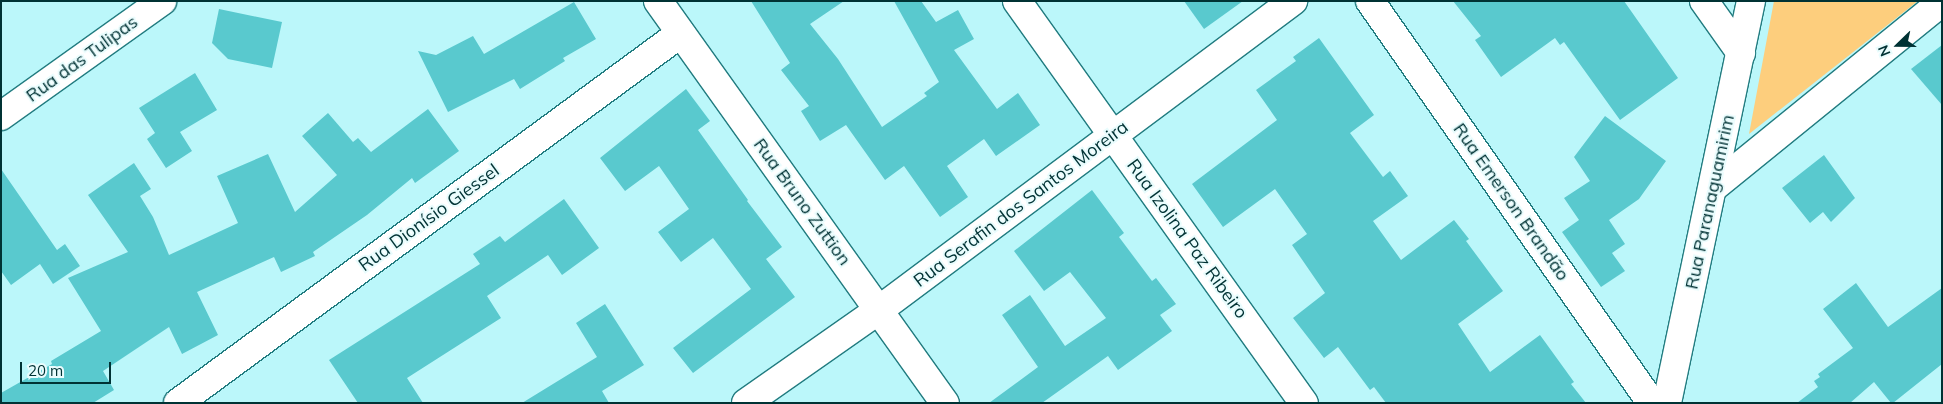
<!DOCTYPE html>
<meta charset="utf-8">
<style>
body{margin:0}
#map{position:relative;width:1943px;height:404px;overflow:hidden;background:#bbf7fa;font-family:Mulish,sans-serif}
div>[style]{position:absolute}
.green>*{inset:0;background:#fdce7d}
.building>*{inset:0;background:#59c9ce}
.roads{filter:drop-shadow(1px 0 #227c80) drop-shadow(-1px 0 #227c80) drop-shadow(0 1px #227c80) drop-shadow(0 -1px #227c80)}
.minor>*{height:28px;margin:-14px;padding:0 14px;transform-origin:14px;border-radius:14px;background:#fff}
span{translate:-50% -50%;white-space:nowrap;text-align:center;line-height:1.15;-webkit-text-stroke:4px #e9fcfd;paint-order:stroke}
.street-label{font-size:18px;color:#003234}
.frame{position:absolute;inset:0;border:2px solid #003234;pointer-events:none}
.north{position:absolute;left:1873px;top:20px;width:50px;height:50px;-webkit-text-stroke:4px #e9fcfd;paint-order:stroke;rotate:248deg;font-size:14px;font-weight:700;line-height:20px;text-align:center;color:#003234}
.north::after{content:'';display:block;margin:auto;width:18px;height:22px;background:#003234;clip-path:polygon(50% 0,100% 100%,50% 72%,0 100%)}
.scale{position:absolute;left:20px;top:362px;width:91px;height:22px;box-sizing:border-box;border:2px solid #003234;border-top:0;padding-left:6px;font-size:15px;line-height:18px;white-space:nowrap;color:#003234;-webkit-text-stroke:4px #e9fcfd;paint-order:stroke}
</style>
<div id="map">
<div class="green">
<div style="clip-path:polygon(1774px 1px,1918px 1px,1749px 134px)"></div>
</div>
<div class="building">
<div style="clip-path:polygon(751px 1px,844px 1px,810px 24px,838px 59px,882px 127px,927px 96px,924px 93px,939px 82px,894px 1px,921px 1px,936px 22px,958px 10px,974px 39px,954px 50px,997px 109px,1018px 93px,1040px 125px,996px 156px,984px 139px,947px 166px,968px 197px,940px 217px,904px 166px,885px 180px,846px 125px,820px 141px,801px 111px,809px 106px,781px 70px,790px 63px)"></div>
<div style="clip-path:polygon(1184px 1px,1243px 1px,1204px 29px)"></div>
<div style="clip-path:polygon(1453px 1px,1624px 1px,1678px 78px,1620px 120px,1564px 42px,1560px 45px,1555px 38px,1501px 77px,1475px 40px,1481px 36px)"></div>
<div style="clip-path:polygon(574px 2px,596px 39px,563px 58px,565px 61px,520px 89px,514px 79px,448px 112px,418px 51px,436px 55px,473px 36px,484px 54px)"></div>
<div style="clip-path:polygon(219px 9px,282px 22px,272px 68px,228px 59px,212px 43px)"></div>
<div style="clip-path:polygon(1319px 38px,1374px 115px,1350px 133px,1383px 177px,1390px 171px,1408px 196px,1373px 221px,1401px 260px,1454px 220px,1469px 239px,1466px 241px,1503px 291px,1458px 324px,1490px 372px,1540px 335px,1574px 382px,1571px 384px,1586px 403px,1386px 403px,1374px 387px,1370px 390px,1338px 347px,1324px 358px,1293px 318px,1325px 293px,1292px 245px,1307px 234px,1275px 189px,1223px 227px,1192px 184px,1277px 120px,1256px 90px,1296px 61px,1293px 57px)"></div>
<div style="clip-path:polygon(1942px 45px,1942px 105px,1911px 69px)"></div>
<div style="clip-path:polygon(195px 73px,217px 110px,180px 132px,192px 151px,166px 168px,147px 139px,155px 133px,139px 108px)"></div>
<div style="clip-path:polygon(686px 89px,710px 121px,698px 130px,748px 200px,747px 201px,782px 247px,766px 259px,795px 297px,693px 373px,673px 348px,751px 289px,713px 238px,681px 262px,658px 232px,689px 209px,659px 166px,625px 191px,600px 158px)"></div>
<div style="clip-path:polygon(428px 109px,459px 151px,415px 183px,412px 178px,367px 215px,313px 252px,315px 256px,281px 272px,274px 257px,197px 292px,218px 335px,182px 354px,169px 327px,103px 371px,114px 390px,93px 403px,1px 403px,1px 393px,52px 364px,51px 361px,101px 331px,68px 278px,128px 252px,88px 195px,134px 163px,151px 189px,140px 196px,153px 217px,169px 255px,238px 223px,217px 176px,268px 154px,295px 212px,337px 175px,302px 136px,328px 113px,353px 142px,358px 138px,371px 152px)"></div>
<div style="clip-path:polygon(1605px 116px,1666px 161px,1639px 199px,1609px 220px,1625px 244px,1612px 253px,1625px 271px,1601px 287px,1562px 232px,1579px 220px,1564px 198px,1590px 181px,1574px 157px)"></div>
<div style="clip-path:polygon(1824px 155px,1855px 198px,1831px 222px,1823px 212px,1810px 223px,1782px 188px)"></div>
<div style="clip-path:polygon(1px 169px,57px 250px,65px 244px,80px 266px,53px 284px,40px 264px,11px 285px,1px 271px)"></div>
<div style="clip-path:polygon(1092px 190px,1124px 233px,1119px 237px,1152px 281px,1156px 278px,1176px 304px,1160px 315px,1172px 331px,1118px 370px,1108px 356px,1042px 403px,989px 403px,1038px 367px,1002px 315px,1030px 295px,1065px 346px,1106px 318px,1070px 272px,1044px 291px,1014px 251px)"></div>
<div style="clip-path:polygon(564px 199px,599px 248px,562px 275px,548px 255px,487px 296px,501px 318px,407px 378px,423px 403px,358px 403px,329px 360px,480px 264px,473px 254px,500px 236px,505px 242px)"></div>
<div style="clip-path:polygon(1856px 283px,1888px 327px,1942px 288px,1942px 364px,1893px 403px,1891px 403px,1874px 382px,1850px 403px,1797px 403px,1818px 387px,1814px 381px,1820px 377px,1818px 374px,1853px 348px,1823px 309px)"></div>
<div style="clip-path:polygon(605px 304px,644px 365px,602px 391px,609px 403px,522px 403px,597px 357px,576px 323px)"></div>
</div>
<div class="roads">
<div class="minor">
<div style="left:658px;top:1px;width:494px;rotate:54.5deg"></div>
<div style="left:1017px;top:1px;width:494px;rotate:54.5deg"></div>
<div style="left:1370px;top:1px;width:491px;rotate:55deg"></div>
<div style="left:1704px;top:1px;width:64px;rotate:54.6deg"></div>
<div style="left:1px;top:116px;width:198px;rotate:-35.5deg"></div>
<div style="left:1714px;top:187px;width:294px;rotate:-39.1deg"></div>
<div style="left:178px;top:403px;width:624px;rotate:-36.34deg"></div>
<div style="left:746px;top:403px;width:162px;rotate:-35deg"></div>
<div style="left:879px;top:310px;width:517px;rotate:-36.74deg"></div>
<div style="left:1667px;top:403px;width:411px;rotate:-78.2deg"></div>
</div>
</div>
<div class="street-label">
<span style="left:82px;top:59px;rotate:-36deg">Rua das Tulipas</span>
<span style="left:802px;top:202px;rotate:54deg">Rua Bruno Zuttion</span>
<span style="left:1511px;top:202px;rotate:55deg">Rua Emerson Brandão</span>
<span style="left:1710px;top:202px;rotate:-78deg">Rua Paranaguamirim</span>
<span style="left:1021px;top:204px;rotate:-37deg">Rua Serafin dos Santos Moreira</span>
<span style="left:429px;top:218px;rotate:-36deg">Rua Dionísio Giessel</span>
<span style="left:1187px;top:239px;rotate:54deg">Rua Izolina Paz Ribeiro</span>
</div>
<div class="frame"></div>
<div class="north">N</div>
<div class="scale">20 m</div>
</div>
